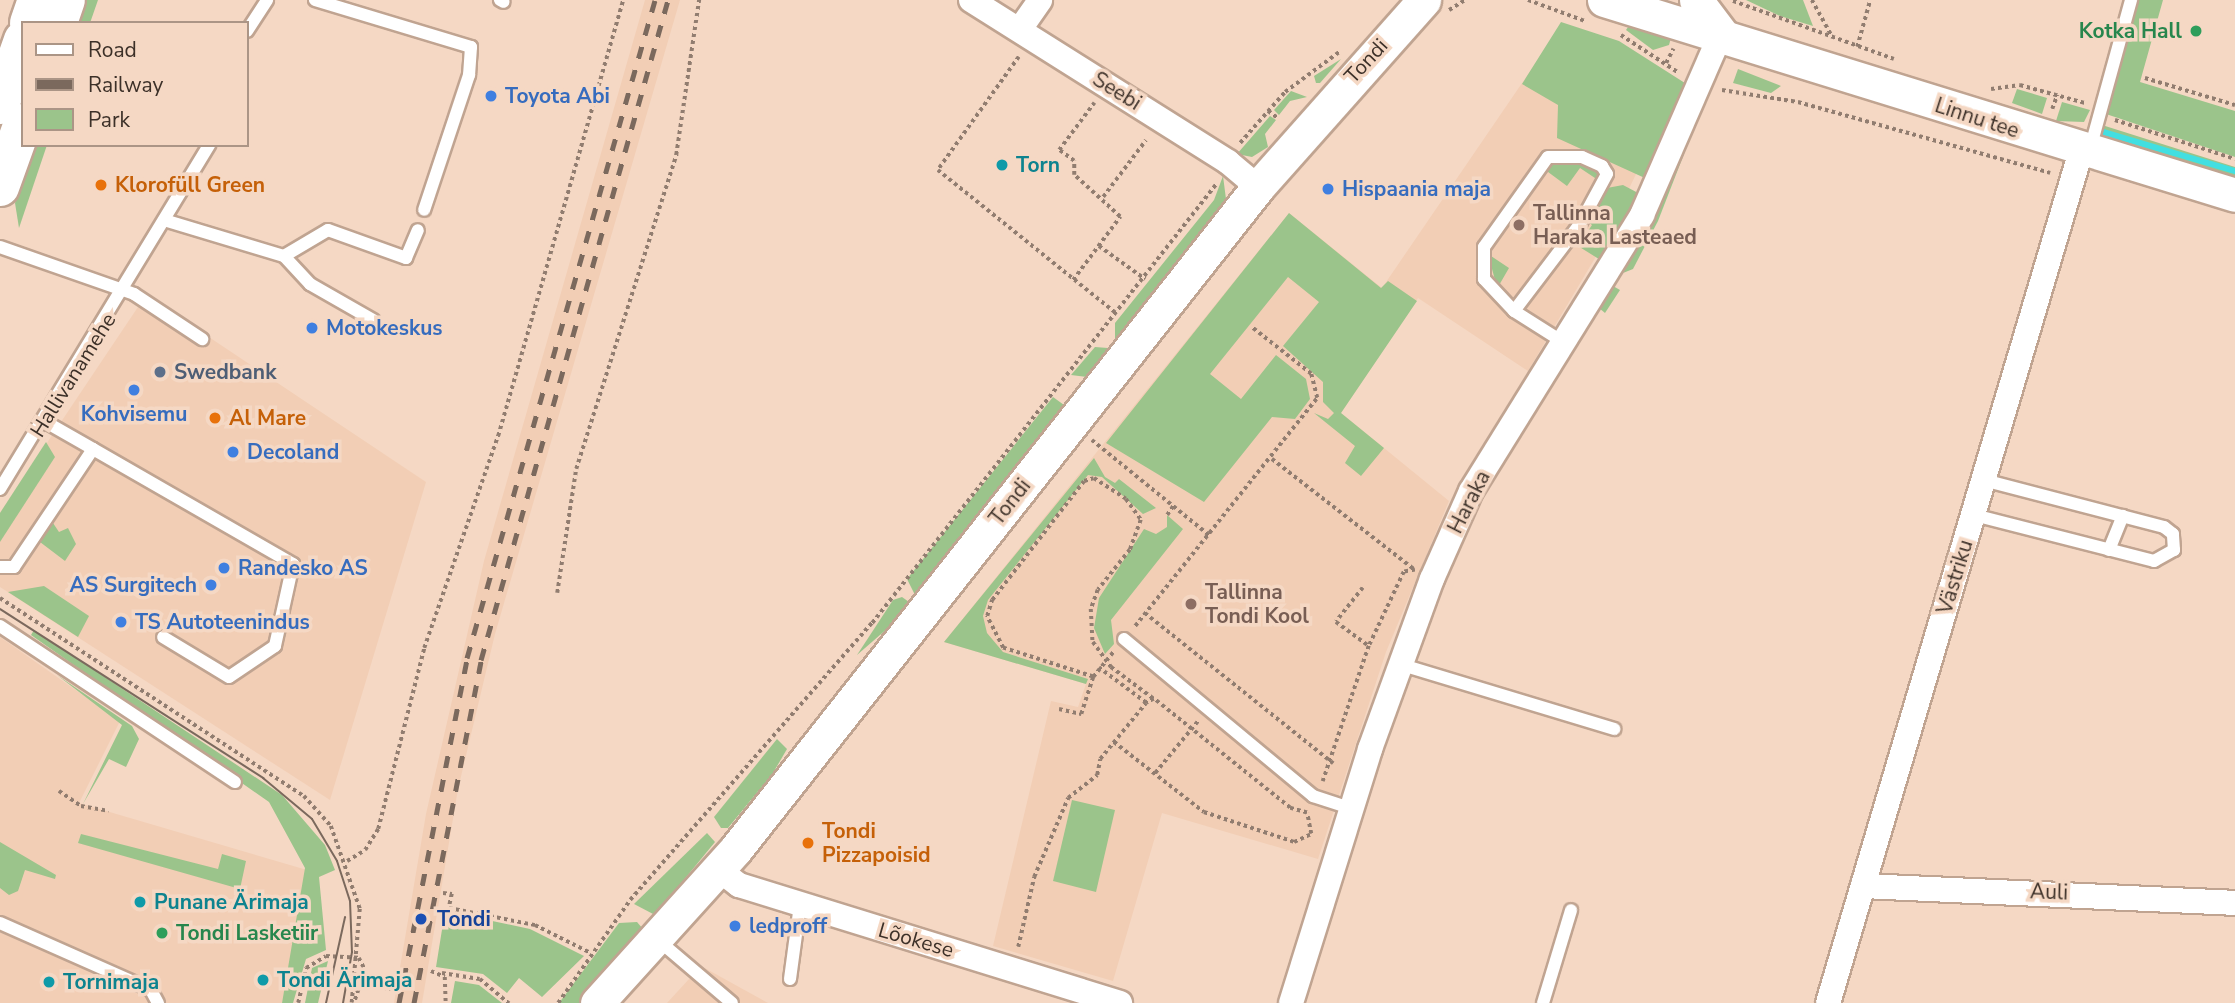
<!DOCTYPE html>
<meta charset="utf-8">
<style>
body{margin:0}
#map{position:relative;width:2235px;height:1003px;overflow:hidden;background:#f5d8c4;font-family:"Nunito Sans",sans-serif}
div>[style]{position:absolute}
.built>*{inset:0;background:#f2ceb5}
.green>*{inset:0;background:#9bc48b}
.stream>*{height:6px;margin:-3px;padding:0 3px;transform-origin:3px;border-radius:3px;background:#42dfe1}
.path>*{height:3.5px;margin-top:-1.75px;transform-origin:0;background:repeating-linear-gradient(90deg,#917d70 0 3.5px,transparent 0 7px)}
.roads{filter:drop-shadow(2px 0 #c0a491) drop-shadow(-2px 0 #c0a491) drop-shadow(0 2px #c0a491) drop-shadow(0 -2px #c0a491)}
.lane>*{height:12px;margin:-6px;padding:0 6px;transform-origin:6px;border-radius:6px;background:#fff}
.street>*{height:24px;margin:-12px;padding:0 12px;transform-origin:12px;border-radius:12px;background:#fff}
.secondary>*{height:33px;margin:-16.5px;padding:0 16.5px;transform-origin:16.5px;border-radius:16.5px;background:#fff}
.primary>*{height:38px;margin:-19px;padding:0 19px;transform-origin:19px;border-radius:19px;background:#fff}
.tram>*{height:2px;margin:-1px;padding:0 1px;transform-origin:1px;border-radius:1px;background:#7b695d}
.rail>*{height:5px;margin-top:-2.5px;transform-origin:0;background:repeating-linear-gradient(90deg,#7b695d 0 12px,transparent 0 24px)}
.dots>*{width:19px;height:19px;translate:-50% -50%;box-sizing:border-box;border:4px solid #f5d8c4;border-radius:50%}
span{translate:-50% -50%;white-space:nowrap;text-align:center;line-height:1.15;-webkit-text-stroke:7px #f5d8c4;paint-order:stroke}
.leisure-label{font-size:21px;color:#27864d;font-weight:700}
.right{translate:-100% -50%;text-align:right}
.left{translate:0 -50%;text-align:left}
.street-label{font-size:21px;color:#3c3028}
.shop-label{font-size:21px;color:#366cbe;font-weight:700}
.culture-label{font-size:21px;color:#0d838f;font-weight:700}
.food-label{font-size:21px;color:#c56008;font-weight:700}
.education-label{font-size:21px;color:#785e54;font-weight:700}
.service-label{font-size:21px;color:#4e5e75;font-weight:700}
.transit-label{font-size:21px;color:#164399;font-weight:700}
.legend{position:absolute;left:21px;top:21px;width:228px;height:126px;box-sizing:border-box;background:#f5d8c4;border:2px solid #ab9586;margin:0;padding:9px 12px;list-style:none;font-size:21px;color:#3c3028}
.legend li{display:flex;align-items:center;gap:14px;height:35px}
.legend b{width:35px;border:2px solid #ab9586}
</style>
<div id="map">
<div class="built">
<div style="clip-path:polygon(645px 0,680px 0,495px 634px,458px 789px,422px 1003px,394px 1003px,426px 814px,484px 561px)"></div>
<div style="clip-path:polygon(1546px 48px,1678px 87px,1598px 253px,1528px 371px,1418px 298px,1341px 413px,1449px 501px,1386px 652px,1318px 859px,1162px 813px,1113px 981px,993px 946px,1051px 701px,1078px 707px,1086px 684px,944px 642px,1289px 213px,1382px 288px)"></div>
<div style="clip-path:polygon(146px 295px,426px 482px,330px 800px,0 587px,0 513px)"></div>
<div style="clip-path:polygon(0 637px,120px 721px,79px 803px,307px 870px,282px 1003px,0 1003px)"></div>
<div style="clip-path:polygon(701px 966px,768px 1003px,667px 1003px)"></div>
</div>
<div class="green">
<div style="clip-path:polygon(85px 0,98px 0,90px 23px,78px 23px)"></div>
<div style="clip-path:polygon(1746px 0,1803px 0,1813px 26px,1780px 16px)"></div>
<div style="clip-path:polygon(2139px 0,2163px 0,2140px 82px,2235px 111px,2235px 157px,2106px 114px)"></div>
<div style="clip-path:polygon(1561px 22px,1619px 41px,1688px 85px,1647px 179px,1557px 138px,1558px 105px,1522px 84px)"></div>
<div style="clip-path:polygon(1630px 24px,1672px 34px,1669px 45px,1653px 50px,1626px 30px)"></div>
<div style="clip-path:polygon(1341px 59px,1320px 83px,1316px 83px,1314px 76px)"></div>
<div style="clip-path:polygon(1738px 69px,1781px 86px,1771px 93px,1733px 83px)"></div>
<div style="clip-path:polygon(2017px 89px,2047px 98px,2042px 114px,2012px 103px)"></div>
<div style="clip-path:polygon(1291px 91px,1307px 97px,1290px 101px,1279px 115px,1274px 110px)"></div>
<div style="clip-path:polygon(1708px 92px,1658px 221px,1633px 269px,1623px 273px)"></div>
<div style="clip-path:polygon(2062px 102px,2090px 110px,2084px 122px,2056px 121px)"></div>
<div style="clip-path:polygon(1270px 116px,1276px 120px,1265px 134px,1268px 147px,1252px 157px,1237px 154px)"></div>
<div style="clip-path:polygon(2102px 125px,2235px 167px,2235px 180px,2099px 137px)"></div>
<div style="clip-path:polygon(35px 145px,47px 145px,19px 228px,15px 203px)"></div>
<div style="clip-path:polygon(1553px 162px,1579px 162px,1601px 175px,1598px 180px,1580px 168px,1567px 186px,1544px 169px)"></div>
<div style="clip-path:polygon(1223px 176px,1226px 199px,1115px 341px,1115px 323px,1214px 200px)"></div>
<div style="clip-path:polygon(1623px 185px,1640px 194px,1602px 261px,1578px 246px,1592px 225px,1586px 220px,1607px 188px)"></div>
<div style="clip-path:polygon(1289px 213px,1381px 288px,1388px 281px,1417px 301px,1341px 413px,1384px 448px,1361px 476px,1345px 463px,1355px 446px,1314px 413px,1328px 419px,1334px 413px,1323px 402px,1323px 382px,1283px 346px,1319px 302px,1288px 277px,1210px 374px,1241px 399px,1276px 355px,1306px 379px,1310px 399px,1295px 419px,1272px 417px,1204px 502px,1106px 443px)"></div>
<div style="clip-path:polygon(1488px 254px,1509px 268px,1498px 287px,1518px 301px,1513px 305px,1499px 295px)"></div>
<div style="clip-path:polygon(1613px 286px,1620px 290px,1605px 313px,1599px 308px)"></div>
<div style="clip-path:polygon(1095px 347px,1108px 348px,1087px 377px,1071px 375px)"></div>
<div style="clip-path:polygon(1053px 397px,1064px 405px,915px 595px,907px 579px)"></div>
<div style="clip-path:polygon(46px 442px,55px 457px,0 542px,0 513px)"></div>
<div style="clip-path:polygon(1094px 458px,1105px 477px,1115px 483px,1119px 479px,1156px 508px,1143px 514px,1102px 477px,1088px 475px,988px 600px,983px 616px,987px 633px,1003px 652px,1088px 679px,1086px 684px,944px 642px)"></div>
<div style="clip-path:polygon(1167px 515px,1183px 529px,1111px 620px,1114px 644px,1105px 654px,1094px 628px,1099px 598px,1144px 529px,1156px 534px,1167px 527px)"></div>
<div style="clip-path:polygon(51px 520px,59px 532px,68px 528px,76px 544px,65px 561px,40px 542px)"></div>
<div style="clip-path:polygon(44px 586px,89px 616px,78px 637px,8px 592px)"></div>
<div style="clip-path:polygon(902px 597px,909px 602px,888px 628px,857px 655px,893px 600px)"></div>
<div style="clip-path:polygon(34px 630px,282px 795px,325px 845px,335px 870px,319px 877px,326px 950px,306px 959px,293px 1003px,282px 1003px,305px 868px,269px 802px,31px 635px)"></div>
<div style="clip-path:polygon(57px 675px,132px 726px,139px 739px,126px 767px,109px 759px,83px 804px,122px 725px)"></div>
<div style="clip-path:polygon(777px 739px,787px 749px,773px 773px,728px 828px,721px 828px,714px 817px)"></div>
<div style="clip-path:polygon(1072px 800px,1115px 810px,1096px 892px,1053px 881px)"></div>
<div style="clip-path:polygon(707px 833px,715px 842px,655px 915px,634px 904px)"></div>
<div style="clip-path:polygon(81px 834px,218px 869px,222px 854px,246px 861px,240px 889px,78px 843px)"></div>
<div style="clip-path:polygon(0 842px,56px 875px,55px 879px,25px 870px,18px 891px,9px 895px,0 888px)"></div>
<div style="clip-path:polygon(445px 911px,530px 929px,584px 956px,542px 997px,519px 978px,507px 993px,483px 974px,436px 967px)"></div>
<div style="clip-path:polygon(637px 922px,643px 929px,580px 1003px,559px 1003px,619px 923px)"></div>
<div style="clip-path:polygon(328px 961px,318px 1003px,305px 1003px,312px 968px)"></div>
<div style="clip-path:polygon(455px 981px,479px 985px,502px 1003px,451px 1003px)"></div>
</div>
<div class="stream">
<div style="left:2103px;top:132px;width:138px;rotate:16.5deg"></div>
</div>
<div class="path">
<div style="left:1528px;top:0;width:61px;rotate:20.2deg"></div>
<div style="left:1812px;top:0;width:43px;rotate:61.1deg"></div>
<div style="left:1733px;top:1px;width:171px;rotate:19.8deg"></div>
<div style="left:1449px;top:10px;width:19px;rotate:-32deg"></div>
<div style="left:1621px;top:35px;width:69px;rotate:33.2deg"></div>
<div style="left:1857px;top:47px;width:49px;rotate:-74.5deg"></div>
<div style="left:1019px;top:57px;width:139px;rotate:125.6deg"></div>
<div style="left:938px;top:170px;width:230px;rotate:38.8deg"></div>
<div style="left:1666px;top:63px;width:16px;rotate:-63deg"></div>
<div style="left:2145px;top:78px;width:94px;rotate:16.7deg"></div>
<div style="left:1991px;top:89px;width:29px;rotate:-8deg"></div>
<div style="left:2020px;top:85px;width:67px;rotate:15.5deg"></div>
<div style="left:1722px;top:90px;width:77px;rotate:9deg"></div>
<div style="left:1798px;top:102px;width:262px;rotate:15.7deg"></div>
<div style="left:2052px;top:109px;width:15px;rotate:-70deg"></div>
<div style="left:1268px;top:111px;width:12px;rotate:35deg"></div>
<div style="left:2115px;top:120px;width:126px;rotate:18deg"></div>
<div style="left:1240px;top:143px;width:68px;rotate:-48.6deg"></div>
<div style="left:1285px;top:92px;width:67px;rotate:-36.5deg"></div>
<div style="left:1103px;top:197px;width:71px;rotate:-53deg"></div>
<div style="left:1099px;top:246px;width:57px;rotate:35.7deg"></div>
<div style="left:1073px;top:280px;width:79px;rotate:-53.3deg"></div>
<div style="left:1120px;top:217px;width:62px;rotate:-137.6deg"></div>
<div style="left:1074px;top:175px;width:14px;rotate:-90deg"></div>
<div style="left:1074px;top:161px;width:19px;rotate:-144deg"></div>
<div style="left:1059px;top:150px;width:59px;rotate:-53.3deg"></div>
<div style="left:1092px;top:440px;width:151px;rotate:39.1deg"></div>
<div style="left:1272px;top:459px;width:181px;rotate:37.8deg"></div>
<div style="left:1415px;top:570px;width:11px;rotate:170deg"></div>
<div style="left:1404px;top:572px;width:82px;rotate:115.3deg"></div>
<div style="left:1369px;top:646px;width:143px;rotate:108.8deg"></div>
<div style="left:1167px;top:515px;width:11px;rotate:-56deg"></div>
<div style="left:1363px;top:588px;width:43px;rotate:128.5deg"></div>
<div style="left:1336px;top:622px;width:41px;rotate:36deg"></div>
<div style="left:557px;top:593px;width:125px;rotate:-81.3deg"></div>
<div style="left:576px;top:469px;width:330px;rotate:-72.3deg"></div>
<div style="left:676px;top:155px;width:157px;rotate:-81.6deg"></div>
<div style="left:0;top:598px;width:363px;rotate:33.1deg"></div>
<div style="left:304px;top:796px;width:40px;rotate:48deg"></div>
<div style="left:331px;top:826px;width:88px;rotate:70.7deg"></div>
<div style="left:360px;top:909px;width:94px;rotate:94.9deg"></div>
<div style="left:1145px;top:613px;width:241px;rotate:38.6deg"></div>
<div style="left:1135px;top:626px;width:292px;rotate:-51.4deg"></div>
<div style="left:1317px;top:398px;width:25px;rotate:-104deg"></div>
<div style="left:1311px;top:374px;width:76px;rotate:-141.9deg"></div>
<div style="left:1093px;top:677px;width:95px;rotate:-162.1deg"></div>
<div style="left:1003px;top:648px;width:36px;rotate:-117deg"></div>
<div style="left:987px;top:616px;width:17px;rotate:-73deg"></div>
<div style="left:992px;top:600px;width:150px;rotate:-52.3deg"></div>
<div style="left:1084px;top:481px;width:10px;rotate:-17deg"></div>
<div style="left:1094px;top:478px;width:38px;rotate:33deg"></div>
<div style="left:1126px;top:499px;width:26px;rotate:54deg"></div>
<div style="left:1141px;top:520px;width:32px;rotate:110deg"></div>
<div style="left:1130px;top:550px;width:51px;rotate:128.7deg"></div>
<div style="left:1098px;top:590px;width:20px;rotate:110deg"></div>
<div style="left:1091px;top:609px;width:33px;rotate:87deg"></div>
<div style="left:1093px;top:642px;width:31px;rotate:54deg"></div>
<div style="left:1111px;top:667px;width:54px;rotate:36.7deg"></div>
<div style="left:1059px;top:709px;width:23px;rotate:13deg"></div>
<div style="left:1081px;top:714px;width:39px;rotate:-72deg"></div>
<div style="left:1093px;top:677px;width:33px;rotate:-51deg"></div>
<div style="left:1114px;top:742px;width:114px;rotate:37.9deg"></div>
<div style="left:1204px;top:812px;width:95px;rotate:18.4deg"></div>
<div style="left:1294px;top:842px;width:19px;rotate:-25deg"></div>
<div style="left:1311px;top:834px;width:21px;rotate:-101deg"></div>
<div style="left:1307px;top:813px;width:18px;rotate:-164deg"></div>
<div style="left:1290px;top:808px;width:174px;rotate:-141.3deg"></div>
<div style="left:1154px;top:699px;width:9px;rotate:153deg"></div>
<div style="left:1155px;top:773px;width:67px;rotate:-50.4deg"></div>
<div style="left:59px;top:791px;width:27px;rotate:34deg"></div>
<div style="left:81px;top:806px;width:28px;rotate:10deg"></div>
<div style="left:347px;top:861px;width:21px;rotate:-31deg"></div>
<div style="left:365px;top:850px;width:25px;rotate:-58deg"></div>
<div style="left:378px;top:829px;width:187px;rotate:-75.7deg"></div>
<div style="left:424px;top:648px;width:225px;rotate:-70.8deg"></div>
<div style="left:498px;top:436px;width:454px;rotate:-74deg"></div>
<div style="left:443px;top:893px;width:9px;rotate:6deg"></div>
<div style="left:452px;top:894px;width:14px;rotate:102deg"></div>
<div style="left:449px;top:908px;width:88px;rotate:11.2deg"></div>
<div style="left:535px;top:925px;width:63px;rotate:26.6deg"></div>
<div style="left:1018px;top:947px;width:72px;rotate:-77.1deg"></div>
<div style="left:1034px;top:877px;width:86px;rotate:-66.7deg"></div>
<div style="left:1068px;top:798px;width:37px;rotate:-38deg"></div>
<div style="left:1097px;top:775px;width:16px;rotate:-79deg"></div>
<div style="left:1100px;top:759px;width:72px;rotate:-50.6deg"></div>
<div style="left:1146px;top:703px;width:59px;rotate:-143.3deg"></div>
<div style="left:431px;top:971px;width:15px;rotate:23deg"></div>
<div style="left:445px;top:977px;width:26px;rotate:88deg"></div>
<div style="left:442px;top:973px;width:38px;rotate:9deg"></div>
<div style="left:480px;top:979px;width:38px;rotate:40deg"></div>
<div style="left:362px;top:984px;width:29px;rotate:10deg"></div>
<div style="left:298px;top:1003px;width:36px;rotate:-77deg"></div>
<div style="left:306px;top:968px;width:23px;rotate:-31deg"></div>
<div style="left:326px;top:956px;width:33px;rotate:3deg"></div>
<div style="left:359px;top:958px;width:13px;rotate:63deg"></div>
<div style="left:365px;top:970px;width:35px;rotate:108deg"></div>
<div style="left:558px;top:1003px;width:126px;rotate:-55deg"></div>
<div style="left:630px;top:900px;width:368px;rotate:-48.9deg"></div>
<div style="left:872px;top:623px;width:559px;rotate:-51.9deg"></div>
</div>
<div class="roads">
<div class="lane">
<div style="left:315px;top:0;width:163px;rotate:16.8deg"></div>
<div style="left:471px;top:47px;width:28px;rotate:94deg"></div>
<div style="left:469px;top:75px;width:142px;rotate:108.4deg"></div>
<div style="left:500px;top:0;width:4px;rotate:27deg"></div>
<div style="left:247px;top:31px;width:37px;rotate:-57deg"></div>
<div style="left:2090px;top:149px;width:155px;rotate:-74.6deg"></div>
<div style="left:164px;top:220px;width:125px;rotate:16.7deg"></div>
<div style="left:284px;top:256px;width:51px;rotate:-30.6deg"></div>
<div style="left:328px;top:230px;width:83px;rotate:19.7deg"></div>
<div style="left:406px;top:258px;width:30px;rotate:-67deg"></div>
<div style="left:0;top:247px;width:142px;rotate:19.3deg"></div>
<div style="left:134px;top:294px;width:82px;rotate:33.5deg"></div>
<div style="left:284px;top:256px;width:38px;rotate:47deg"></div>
<div style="left:310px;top:284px;width:73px;rotate:29.7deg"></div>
<div style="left:1514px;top:311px;width:44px;rotate:-133.2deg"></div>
<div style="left:1484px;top:279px;width:32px;rotate:-90deg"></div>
<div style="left:1484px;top:247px;width:110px;rotate:-54.6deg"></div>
<div style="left:1548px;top:157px;width:34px"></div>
<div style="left:1582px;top:157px;width:22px;rotate:24deg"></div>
<div style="left:1602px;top:166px;width:9px;rotate:58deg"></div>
<div style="left:1607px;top:174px;width:57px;rotate:118.4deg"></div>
<div style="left:1580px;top:224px;width:109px;rotate:127.2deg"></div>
<div style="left:1514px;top:311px;width:58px;rotate:32.3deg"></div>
<div style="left:44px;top:421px;width:56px;rotate:29.7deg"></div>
<div style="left:0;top:489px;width:403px;rotate:-58.7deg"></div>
<div style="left:1974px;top:515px;width:186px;rotate:14.3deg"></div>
<div style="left:2154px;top:561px;width:23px;rotate:-29deg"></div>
<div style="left:2174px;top:550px;width:16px;rotate:-94deg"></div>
<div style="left:2173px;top:534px;width:11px;rotate:-142deg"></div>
<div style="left:2164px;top:527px;width:186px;rotate:-165.4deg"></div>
<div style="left:2109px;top:550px;width:37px;rotate:-68deg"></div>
<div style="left:0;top:567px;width:14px"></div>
<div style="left:14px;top:567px;width:142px;rotate:-56.2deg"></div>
<div style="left:93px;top:449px;width:231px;rotate:29.9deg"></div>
<div style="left:293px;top:564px;width:84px;rotate:102.4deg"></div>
<div style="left:275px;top:646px;width:55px;rotate:146deg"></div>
<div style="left:229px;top:677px;width:77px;rotate:-148.8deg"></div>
<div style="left:0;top:626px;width:282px;rotate:33.6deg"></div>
<div style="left:1124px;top:639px;width:246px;rotate:39.7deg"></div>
<div style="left:1313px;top:796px;width:40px;rotate:18deg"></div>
<div style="left:1399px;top:664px;width:225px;rotate:16.8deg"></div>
<div style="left:0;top:923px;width:165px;rotate:23.9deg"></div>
<div style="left:151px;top:990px;width:15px;rotate:62deg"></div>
<div style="left:658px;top:940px;width:97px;rotate:40.4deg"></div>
<div style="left:790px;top:979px;width:75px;rotate:-82.3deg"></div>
<div style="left:1543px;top:1003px;width:97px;rotate:-73.2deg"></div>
</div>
<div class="street">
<div style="left:971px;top:0;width:304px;rotate:32.2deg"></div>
<div style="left:1228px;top:162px;width:39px;rotate:40deg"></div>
<div style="left:1020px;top:29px;width:35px;rotate:-55deg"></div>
<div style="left:717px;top:868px;width:28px;rotate:38deg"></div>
<div style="left:739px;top:885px;width:399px;rotate:17.2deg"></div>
<div style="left:1863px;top:886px;width:372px;rotate:2.6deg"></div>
<div style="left:1291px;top:1003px;width:266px;rotate:-72.7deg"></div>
<div style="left:1370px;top:749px;width:181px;rotate:-70deg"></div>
<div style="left:1432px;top:579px;width:96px;rotate:-66.1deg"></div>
<div style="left:1471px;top:491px;width:325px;rotate:-58.2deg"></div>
<div style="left:1642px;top:215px;width:198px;rotate:-66.5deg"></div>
<div style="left:1828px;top:1003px;width:889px;rotate:-73.46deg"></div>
</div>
<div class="secondary">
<div style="left:1604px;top:0;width:660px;rotate:17.17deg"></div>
<div style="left:1696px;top:0;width:41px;rotate:52.9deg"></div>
<div style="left:597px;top:1003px;width:207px;rotate:-47.9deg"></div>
<div style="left:736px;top:849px;width:843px;rotate:-51.74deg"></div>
<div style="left:1258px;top:187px;width:250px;rotate:-48.4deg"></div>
</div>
<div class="primary">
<div style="left:29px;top:23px;width:24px;rotate:-71deg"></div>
<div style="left:58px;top:23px;width:24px;rotate:-71deg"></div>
<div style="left:0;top:105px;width:69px;rotate:-70.5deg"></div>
<div style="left:0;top:187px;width:68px;rotate:-70.2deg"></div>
</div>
</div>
<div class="tram">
<div style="left:0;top:609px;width:313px;rotate:32.7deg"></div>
<div style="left:263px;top:778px;width:64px;rotate:39.9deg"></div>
<div style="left:312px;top:819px;width:49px;rotate:59.2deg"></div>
<div style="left:337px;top:861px;width:42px;rotate:72deg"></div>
<div style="left:350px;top:901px;width:51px;rotate:87.8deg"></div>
<div style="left:352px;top:952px;width:52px;rotate:100deg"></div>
<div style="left:326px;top:1003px;width:88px;rotate:-77.5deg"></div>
</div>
<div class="rail">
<div style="left:399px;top:1003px;width:352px;rotate:-78.8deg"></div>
<div style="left:467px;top:658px;width:684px;rotate:-74.05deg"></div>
<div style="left:414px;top:1003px;width:349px;rotate:-78.9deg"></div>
<div style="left:481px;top:660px;width:686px;rotate:-74.18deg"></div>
</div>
<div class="dots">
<div style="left:2196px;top:31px;background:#2e9e5b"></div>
<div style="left:491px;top:96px;background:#3f7fe0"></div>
<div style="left:1002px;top:165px;background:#0f9aa8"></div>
<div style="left:101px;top:185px;background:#e8710a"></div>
<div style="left:1328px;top:189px;background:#3f7fe0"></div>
<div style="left:1519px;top:225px;background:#8d6e63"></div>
<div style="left:312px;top:328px;background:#3f7fe0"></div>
<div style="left:160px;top:372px;background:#5c6f8a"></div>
<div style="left:134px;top:390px;background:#3f7fe0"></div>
<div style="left:215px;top:418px;background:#e8710a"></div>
<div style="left:233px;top:452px;background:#3f7fe0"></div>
<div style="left:224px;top:568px;background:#3f7fe0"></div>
<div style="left:211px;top:585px;background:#3f7fe0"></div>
<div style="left:1191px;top:604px;background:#8d6e63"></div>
<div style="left:121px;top:622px;background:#3f7fe0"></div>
<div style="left:808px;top:843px;background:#e8710a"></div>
<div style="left:140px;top:902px;background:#0f9aa8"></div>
<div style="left:421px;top:919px;background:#1a4fb4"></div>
<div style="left:735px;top:926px;background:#3f7fe0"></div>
<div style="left:162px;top:933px;background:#2e9e5b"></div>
<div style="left:263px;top:980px;background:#0f9aa8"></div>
<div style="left:49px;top:982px;background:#0f9aa8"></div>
</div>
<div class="leisure-label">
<span class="right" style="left:2182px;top:31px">Kotka Hall</span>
<span class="left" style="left:176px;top:933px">Tondi Lasketiir</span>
</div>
<div class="street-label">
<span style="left:1366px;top:61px;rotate:-47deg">Tondi</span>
<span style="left:1117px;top:91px;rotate:32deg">Seebi</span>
<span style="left:1977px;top:118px;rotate:18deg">Linnu tee</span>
<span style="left:73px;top:375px;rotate:-58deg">Hallivanamehe</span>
<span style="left:1010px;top:502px;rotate:-52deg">Tondi</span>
<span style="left:1469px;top:502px;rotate:-63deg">Haraka</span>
<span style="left:1955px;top:577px;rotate:-73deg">Västriku</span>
<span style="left:2049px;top:892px;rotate:2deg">Auli</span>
<span style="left:916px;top:940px;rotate:16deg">Lõokese</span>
</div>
<div class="shop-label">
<span class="left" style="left:505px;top:96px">Toyota Abi</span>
<span class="left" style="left:1342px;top:189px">Hispaania maja</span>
<span class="left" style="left:326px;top:328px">Motokeskus</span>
<span style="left:134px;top:414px">Kohvisemu</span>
<span class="left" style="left:247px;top:452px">Decoland</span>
<span class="left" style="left:238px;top:568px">Randesko AS</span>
<span class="right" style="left:197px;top:585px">AS Surgitech</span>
<span class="left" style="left:135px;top:622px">TS Autoteenindus</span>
<span class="left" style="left:749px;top:926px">ledproff</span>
</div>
<div class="culture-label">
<span class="left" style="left:1016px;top:165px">Torn</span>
<span class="left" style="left:154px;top:902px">Punane Ärimaja</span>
<span class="left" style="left:277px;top:980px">Tondi Ärimaja</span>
<span class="left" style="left:63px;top:982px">Tornimaja</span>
</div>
<div class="food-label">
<span class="left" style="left:115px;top:185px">Klorofüll Green</span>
<span class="left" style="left:229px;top:418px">Al Mare</span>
<span class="left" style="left:822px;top:843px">Tondi<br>Pizzapoisid</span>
</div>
<div class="education-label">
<span class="left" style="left:1533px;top:225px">Tallinna<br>Haraka Lasteaed</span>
<span class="left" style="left:1205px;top:604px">Tallinna<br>Tondi Kool</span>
</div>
<div class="service-label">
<span class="left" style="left:174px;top:372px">Swedbank</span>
</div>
<div class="transit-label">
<span class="left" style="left:437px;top:919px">Tondi</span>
</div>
<ul class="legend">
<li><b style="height:9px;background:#fff"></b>Road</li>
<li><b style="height:9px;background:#7b695d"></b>Railway</li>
<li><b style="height:19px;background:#9bc48b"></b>Park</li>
</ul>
</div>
